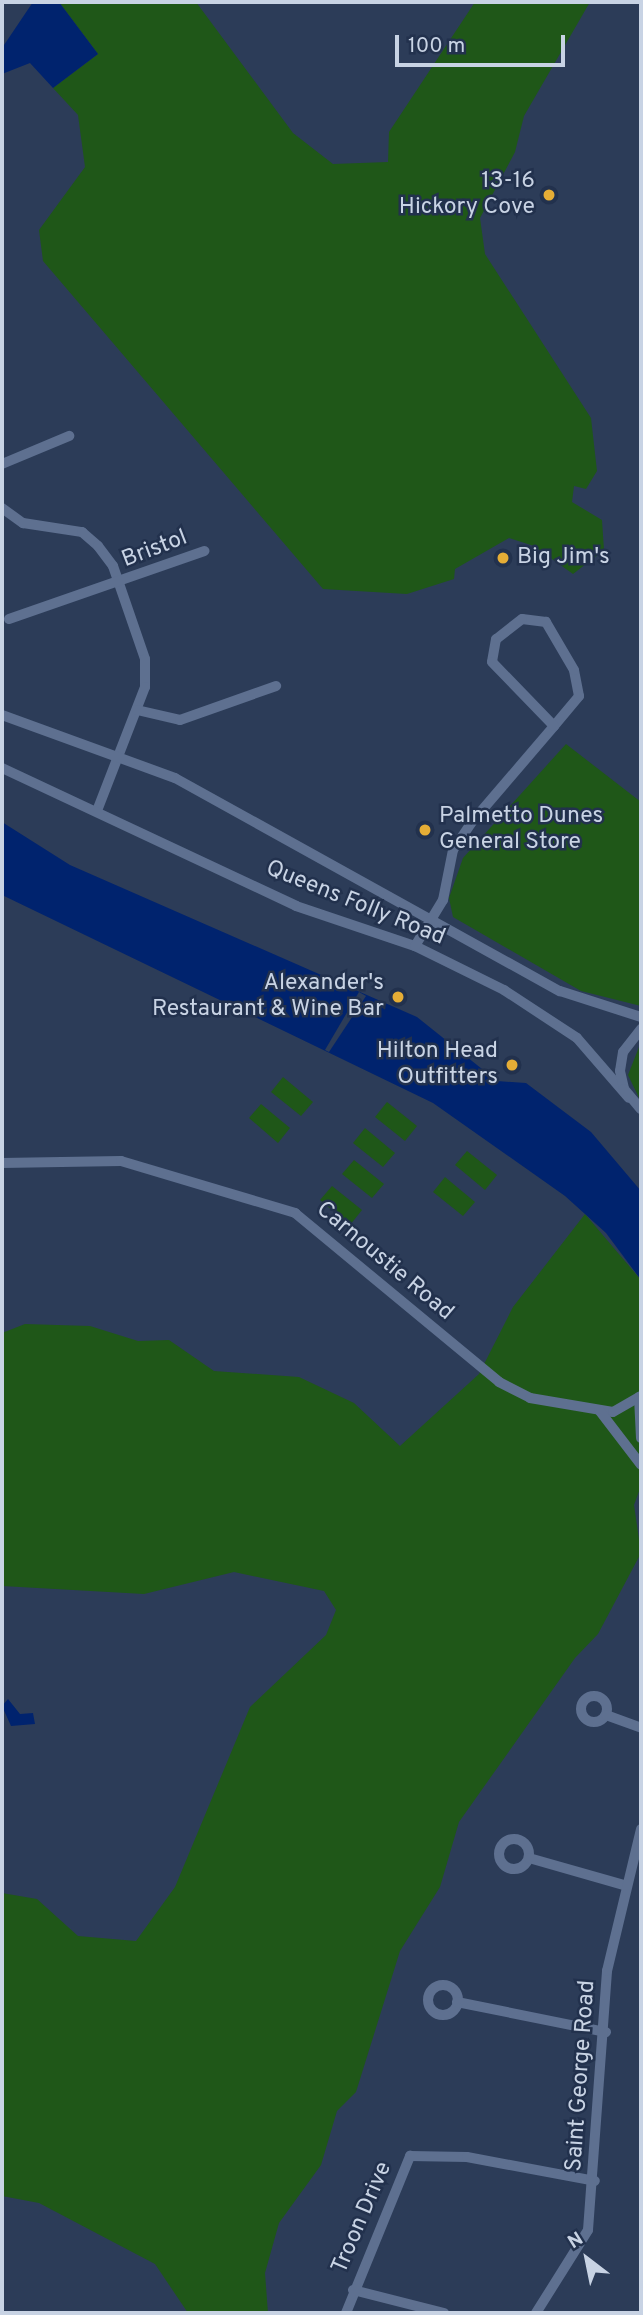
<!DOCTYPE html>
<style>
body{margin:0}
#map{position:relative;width:643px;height:2315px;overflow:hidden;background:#2c3c58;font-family:Overpass,sans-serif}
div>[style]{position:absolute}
.green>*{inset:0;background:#1f5718}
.water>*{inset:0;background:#00236e}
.pier>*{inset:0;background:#2c3c58}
.minor>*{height:10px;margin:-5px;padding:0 5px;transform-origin:5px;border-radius:5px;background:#5e7090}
.minor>.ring{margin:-5px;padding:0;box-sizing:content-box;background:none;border:10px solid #5e7090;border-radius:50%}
.dots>*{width:19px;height:19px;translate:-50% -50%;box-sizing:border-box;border:4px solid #22314d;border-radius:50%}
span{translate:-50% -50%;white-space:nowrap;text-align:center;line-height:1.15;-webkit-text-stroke:5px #22314d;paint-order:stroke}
.poi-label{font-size:23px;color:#c8d3e4}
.right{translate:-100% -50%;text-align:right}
.left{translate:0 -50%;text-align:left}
.street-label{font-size:23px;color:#c8d3e4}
.frame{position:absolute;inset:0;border:4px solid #c8d3e4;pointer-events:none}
.north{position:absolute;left:552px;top:2224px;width:70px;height:70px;-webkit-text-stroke:5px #22314d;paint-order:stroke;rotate:328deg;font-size:19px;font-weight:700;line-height:28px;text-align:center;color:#c8d3e4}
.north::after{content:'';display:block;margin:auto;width:24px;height:32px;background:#c8d3e4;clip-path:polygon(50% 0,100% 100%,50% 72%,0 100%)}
.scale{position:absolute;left:395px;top:35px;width:170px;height:32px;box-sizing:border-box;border:4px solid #c8d3e4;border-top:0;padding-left:9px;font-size:21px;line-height:24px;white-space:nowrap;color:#c8d3e4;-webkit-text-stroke:5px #22314d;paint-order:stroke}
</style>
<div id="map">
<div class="green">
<div style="clip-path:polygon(59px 2px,196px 2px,293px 133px,333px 164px,388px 162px,389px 132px,475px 2px,590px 2px,524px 116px,515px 152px,480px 218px,485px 254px,591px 418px,597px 471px,586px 489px,574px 486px,572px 502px,602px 520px,604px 550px,573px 574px,534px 546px,509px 538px,455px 569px,454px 579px,407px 594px,323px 589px,43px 261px,39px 230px,85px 167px,78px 115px,53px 88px,98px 54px)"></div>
<div style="clip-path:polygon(566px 744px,641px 802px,641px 1006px,581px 991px,453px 917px,449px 898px,463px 858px)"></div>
<div style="clip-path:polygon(641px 1042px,641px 1102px,628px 1075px)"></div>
<div style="clip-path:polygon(283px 1077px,313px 1102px,301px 1116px,271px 1092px)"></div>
<div style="clip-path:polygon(387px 1102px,417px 1126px,405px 1141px,375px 1117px)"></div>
<div style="clip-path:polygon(261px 1104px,290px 1128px,278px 1143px,249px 1118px)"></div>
<div style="clip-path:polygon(365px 1128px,395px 1153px,383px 1167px,353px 1143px)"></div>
<div style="clip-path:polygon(467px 1151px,497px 1175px,485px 1190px,455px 1165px)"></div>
<div style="clip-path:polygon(354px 1160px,384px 1184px,372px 1198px,342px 1174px)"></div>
<div style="clip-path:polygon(445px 1177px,475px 1202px,463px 1216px,433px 1192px)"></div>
<div style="clip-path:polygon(332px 1186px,362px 1210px,350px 1225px,320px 1200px)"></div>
<div style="clip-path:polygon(585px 1214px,641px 1280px,641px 1486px,634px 1505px,641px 1553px,598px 1634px,575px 1658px,459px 1822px,440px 1887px,400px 1951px,356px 2092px,337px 2111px,321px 2165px,279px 2223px,265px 2273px,268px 2313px,188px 2313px,155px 2264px,39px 2203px,2px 2196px,2px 1893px,37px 1899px,78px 1936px,136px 1941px,175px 1887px,250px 1707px,326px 1635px,336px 1610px,324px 1591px,234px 1572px,144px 1594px,2px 1586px,2px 1333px,25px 1324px,90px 1326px,138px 1341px,169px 1340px,214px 1371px,299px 1377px,354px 1403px,400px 1446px,479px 1374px,513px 1307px)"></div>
</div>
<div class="water">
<div style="clip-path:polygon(33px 2px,59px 2px,98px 54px,53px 88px,30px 63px,2px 74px,2px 48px)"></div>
<div style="clip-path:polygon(2px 822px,70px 865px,417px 1017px,497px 1081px,526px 1083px,591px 1132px,641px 1191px,641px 1280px,606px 1233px,565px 1196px,433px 1103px,2px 895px)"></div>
<div style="clip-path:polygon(8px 1699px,20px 1714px,33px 1713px,35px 1724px,11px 1726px,2px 1706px)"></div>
</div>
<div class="pier">
<div style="clip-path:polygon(359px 992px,366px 996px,329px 1052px,325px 1050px)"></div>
</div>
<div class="minor">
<div style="left:2px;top:464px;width:73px;rotate:-22.7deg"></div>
<div style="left:2px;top:508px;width:26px;rotate:36deg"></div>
<div style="left:23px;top:523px;width:60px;rotate:8.7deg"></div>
<div style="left:82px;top:532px;width:21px;rotate:41deg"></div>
<div style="left:98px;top:546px;width:25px;rotate:53deg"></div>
<div style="left:113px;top:566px;width:98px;rotate:71deg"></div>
<div style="left:145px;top:659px;width:28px;rotate:90deg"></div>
<div style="left:145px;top:687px;width:130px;rotate:111.2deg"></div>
<div style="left:9px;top:619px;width:207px;rotate:-19.2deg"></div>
<div style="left:137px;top:710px;width:44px;rotate:13.1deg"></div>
<div style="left:180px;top:720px;width:102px;rotate:-19.5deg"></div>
<div style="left:2px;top:715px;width:184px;rotate:20deg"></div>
<div style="left:175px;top:778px;width:440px;rotate:29deg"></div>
<div style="left:560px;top:991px;width:85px;rotate:17.8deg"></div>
<div style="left:2px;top:768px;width:325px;rotate:25.1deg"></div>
<div style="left:296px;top:906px;width:126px;rotate:18.6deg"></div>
<div style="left:415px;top:946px;width:99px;rotate:26.3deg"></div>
<div style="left:504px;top:990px;width:87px;rotate:33.3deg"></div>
<div style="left:577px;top:1038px;width:79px;rotate:49.1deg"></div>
<div style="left:415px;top:946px;width:54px;rotate:-58.7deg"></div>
<div style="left:443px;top:900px;width:51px;rotate:-78.7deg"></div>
<div style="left:453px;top:850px;width:32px;rotate:-56deg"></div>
<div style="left:471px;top:823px;width:128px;rotate:-49.4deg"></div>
<div style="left:554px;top:726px;width:39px;rotate:-50deg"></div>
<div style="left:579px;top:696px;width:26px;rotate:-101deg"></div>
<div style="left:574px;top:670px;width:56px;rotate:-120.3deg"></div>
<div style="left:546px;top:622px;width:24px;rotate:-173deg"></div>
<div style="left:522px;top:619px;width:33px;rotate:142deg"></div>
<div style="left:496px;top:639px;width:23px;rotate:100deg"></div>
<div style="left:492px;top:662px;width:89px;rotate:45.9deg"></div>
<div style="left:641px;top:1029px;width:29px;rotate:128deg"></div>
<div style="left:623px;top:1052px;width:19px;rotate:99deg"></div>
<div style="left:620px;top:1071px;width:18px;rotate:77deg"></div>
<div style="left:624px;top:1089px;width:26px;rotate:50deg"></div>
<div style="left:2px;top:1163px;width:119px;rotate:-1deg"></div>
<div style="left:121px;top:1161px;width:182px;rotate:16.6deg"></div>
<div style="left:295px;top:1213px;width:265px;rotate:39.6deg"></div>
<div style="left:499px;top:1382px;width:35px;rotate:27deg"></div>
<div style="left:530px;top:1398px;width:84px;rotate:9.6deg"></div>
<div style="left:613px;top:1412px;width:32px;rotate:-30deg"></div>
<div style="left:639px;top:1397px;width:41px;rotate:87.2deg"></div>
<div style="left:599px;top:1410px;width:69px;rotate:52.6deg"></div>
<div class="ring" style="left:581px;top:1696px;width:16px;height:16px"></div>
<div style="left:606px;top:1715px;width:37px;rotate:20deg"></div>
<div class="ring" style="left:499px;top:1839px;width:20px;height:20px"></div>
<div style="left:529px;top:1858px;width:99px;rotate:15.9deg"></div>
<div class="ring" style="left:428px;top:1985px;width:20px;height:20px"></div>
<div style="left:457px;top:2002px;width:152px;rotate:11.4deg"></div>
<div style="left:353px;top:2290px;width:94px;rotate:14.2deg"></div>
<div style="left:346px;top:2313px;width:170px;rotate:-67.8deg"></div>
<div style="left:410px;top:2156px;width:57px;rotate:1deg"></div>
<div style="left:467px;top:2157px;width:130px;rotate:10.6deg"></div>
<div style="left:536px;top:2313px;width:98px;rotate:-57.9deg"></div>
<div style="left:588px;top:2230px;width:260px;rotate:-85.8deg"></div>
<div style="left:607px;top:1971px;width:146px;rotate:-76.5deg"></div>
</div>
<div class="dots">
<div style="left:549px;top:195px;background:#e5ad36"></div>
<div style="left:503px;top:558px;background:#e5ad36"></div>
<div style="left:425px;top:830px;background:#e5ad36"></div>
<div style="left:398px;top:997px;background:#e5ad36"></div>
<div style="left:512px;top:1065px;background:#e5ad36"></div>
</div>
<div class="poi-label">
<span class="right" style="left:535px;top:195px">13-16<br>Hickory Cove</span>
<span class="left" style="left:517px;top:558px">Big Jim's</span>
<span class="left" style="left:439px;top:830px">Palmetto Dunes<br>General Store</span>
<span class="right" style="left:384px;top:997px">Alexander's<br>Restaurant &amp; Wine Bar</span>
<span class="right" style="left:498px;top:1065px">Hilton Head<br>Outfitters</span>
</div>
<div class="street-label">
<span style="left:155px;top:550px;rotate:-21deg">Bristol</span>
<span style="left:355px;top:904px;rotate:22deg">Queens Folly Road</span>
<span style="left:384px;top:1262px;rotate:40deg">Carnoustie Road</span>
<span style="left:582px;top:2076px;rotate:-86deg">Saint George Road</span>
<span style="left:363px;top:2218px;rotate:-67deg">Troon Drive</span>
</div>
<div class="frame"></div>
<div class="north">N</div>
<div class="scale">100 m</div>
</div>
